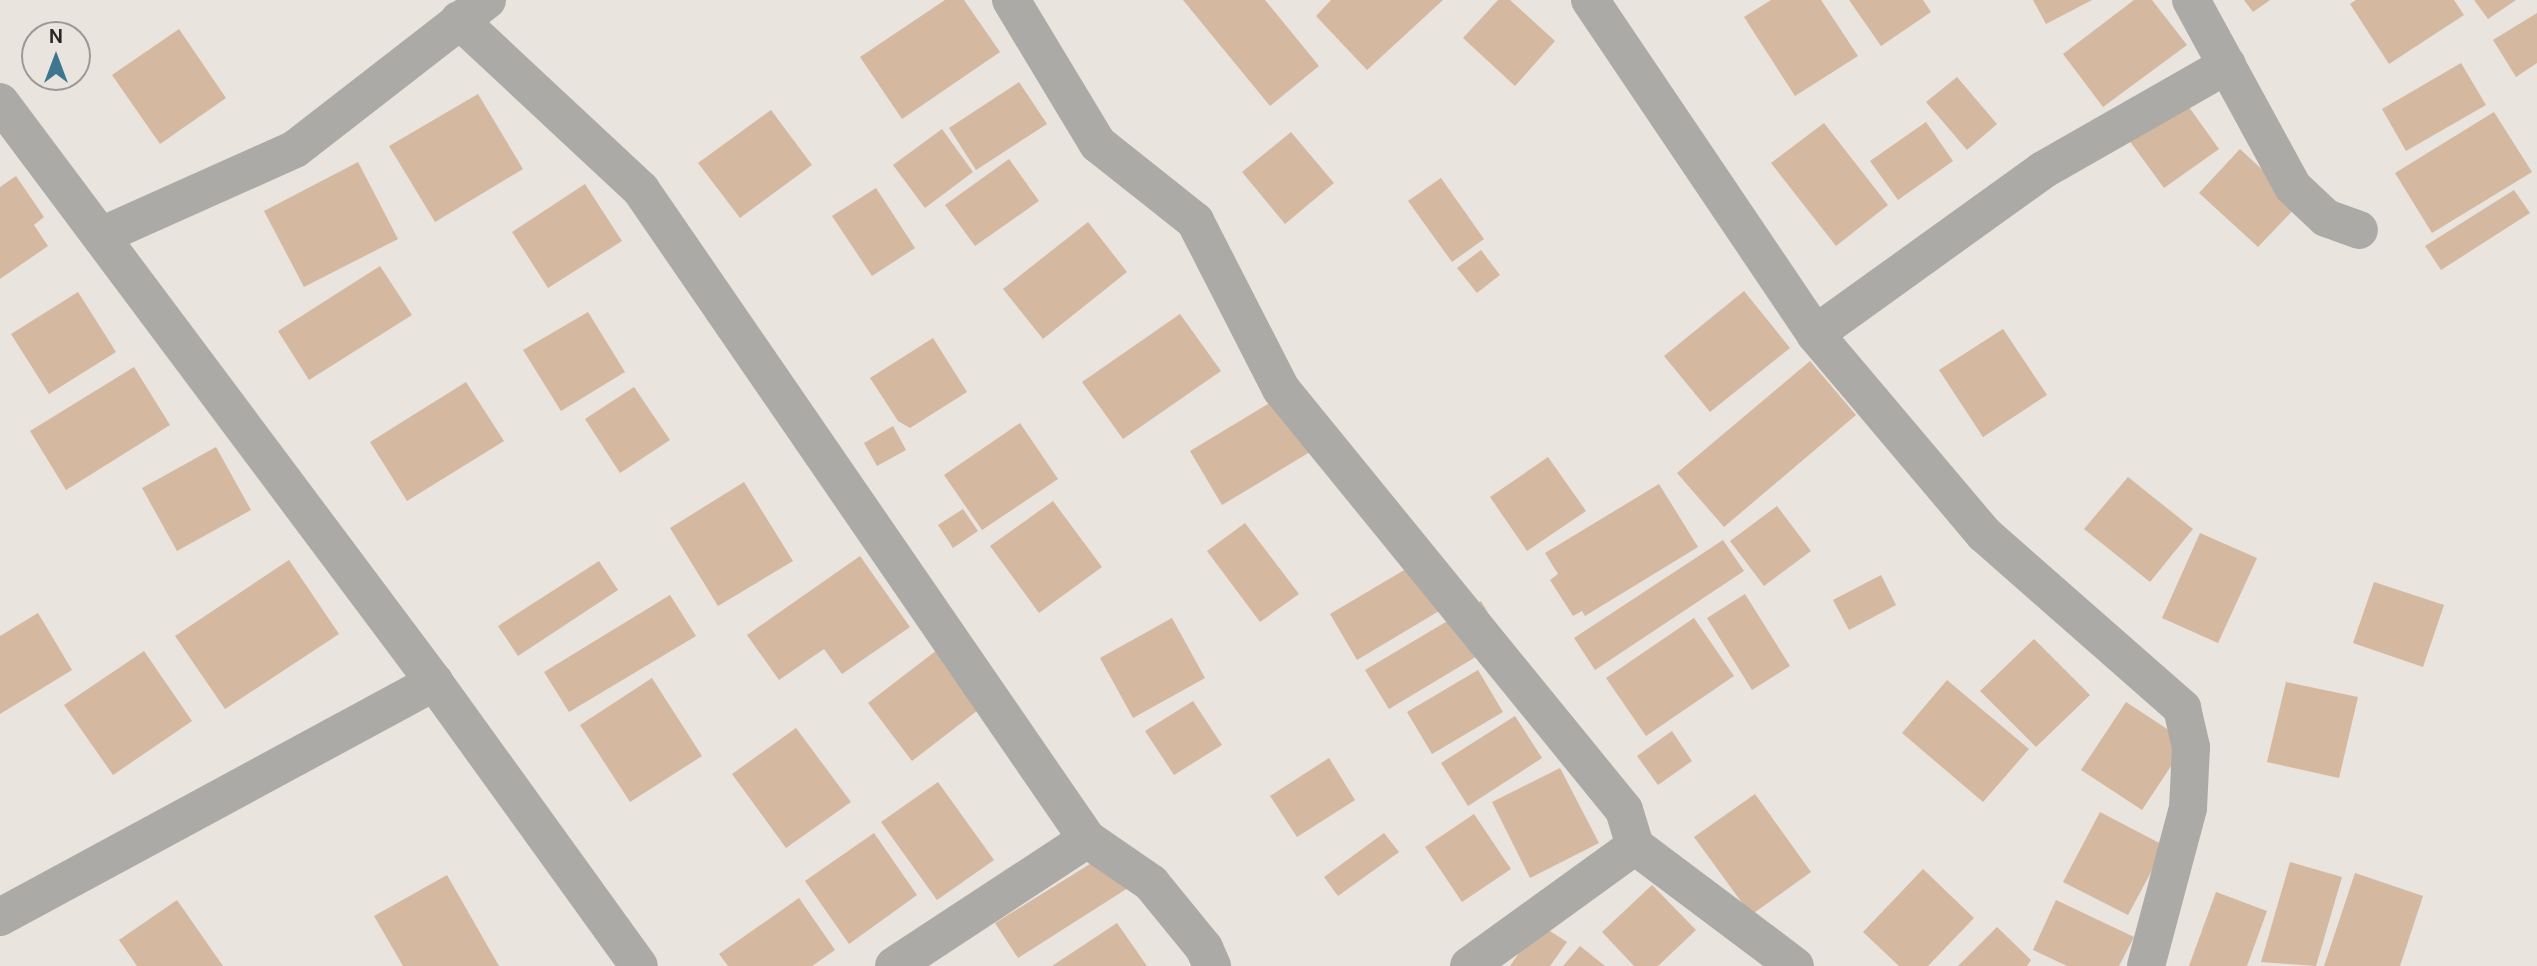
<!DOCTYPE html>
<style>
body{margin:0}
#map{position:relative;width:2537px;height:966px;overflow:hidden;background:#e9e4dd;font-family:"DM Sans",sans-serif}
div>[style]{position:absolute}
.building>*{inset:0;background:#d4b8a0}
.minor>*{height:38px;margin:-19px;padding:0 19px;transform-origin:19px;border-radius:19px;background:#abaaa6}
span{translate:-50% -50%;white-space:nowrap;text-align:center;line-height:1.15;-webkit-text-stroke:5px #e9e4dd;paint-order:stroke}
.north{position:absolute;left:21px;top:21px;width:70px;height:70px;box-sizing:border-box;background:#e9e4dd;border:2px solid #9c9893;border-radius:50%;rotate:0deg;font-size:19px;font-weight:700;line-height:28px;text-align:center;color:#282724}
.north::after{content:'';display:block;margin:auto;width:24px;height:32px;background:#3d7690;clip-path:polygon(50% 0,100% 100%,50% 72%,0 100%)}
</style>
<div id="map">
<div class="building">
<div style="clip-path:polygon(945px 0,964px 0,1000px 52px,902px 119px,860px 57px)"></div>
<div style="clip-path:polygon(1183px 0,1265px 0,1319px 66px,1270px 106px)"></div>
<div style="clip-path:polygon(1331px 0,1443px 0,1367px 70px,1316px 16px)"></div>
<div style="clip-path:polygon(1498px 0,1510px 0,1555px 41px,1515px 86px,1463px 38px)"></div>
<div style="clip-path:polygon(1771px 0,1821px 0,1858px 56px,1795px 96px,1744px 17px)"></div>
<div style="clip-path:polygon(1849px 0,1923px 0,1931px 12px,1881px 46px)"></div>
<div style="clip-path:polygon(2033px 0,2092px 0,2046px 24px)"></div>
<div style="clip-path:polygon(2134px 0,2152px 0,2187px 45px,2103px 107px,2063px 54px)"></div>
<div style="clip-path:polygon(2244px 0,2270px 0,2253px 12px)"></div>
<div style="clip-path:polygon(2356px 0,2454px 0,2464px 15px,2389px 64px,2350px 4px)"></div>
<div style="clip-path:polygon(2474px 0,2516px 0,2488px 19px)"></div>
<div style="clip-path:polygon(2537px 13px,2537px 63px,2516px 77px,2493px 40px)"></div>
<div style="clip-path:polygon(179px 29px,226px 98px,160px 144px,112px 75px)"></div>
<div style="clip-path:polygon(2461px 63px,2486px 105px,2406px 151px,2382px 109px)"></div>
<div style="clip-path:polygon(1957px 77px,1997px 124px,1967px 150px,1926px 102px)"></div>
<div style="clip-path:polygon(1019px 82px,1047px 124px,976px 170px,949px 128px)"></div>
<div style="clip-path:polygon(478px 94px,523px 169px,435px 222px,389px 146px)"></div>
<div style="clip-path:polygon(2181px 96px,2219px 149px,2164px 188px,2126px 136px)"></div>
<div style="clip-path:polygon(771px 110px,812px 165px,740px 218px,698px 163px)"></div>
<div style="clip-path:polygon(2494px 112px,2532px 172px,2432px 233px,2395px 173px)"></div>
<div style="clip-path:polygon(1926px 122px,1953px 161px,1898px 200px,1870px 161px)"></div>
<div style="clip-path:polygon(1824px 123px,1888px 205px,1836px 246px,1771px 163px)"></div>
<div style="clip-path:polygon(942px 129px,973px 172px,925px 208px,893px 165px)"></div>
<div style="clip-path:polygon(1291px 132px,1334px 183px,1285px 224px,1242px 172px)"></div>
<div style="clip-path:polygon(2240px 149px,2299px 204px,2258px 247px,2199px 193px)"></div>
<div style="clip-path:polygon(1009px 159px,1039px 201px,975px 246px,945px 205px)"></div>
<div style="clip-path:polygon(358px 162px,398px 239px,304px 287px,264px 211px)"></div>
<div style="clip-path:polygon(16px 176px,44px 217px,34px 225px,48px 246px,0 279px,0 187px)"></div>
<div style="clip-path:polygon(1441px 178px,1484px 239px,1452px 262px,1408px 201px)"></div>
<div style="clip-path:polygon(585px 184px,622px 241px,548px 288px,512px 232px)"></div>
<div style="clip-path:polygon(876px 188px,915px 248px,872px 276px,832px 216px)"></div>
<div style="clip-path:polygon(2514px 190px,2530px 213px,2441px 270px,2425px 246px)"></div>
<div style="clip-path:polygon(1088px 222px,1127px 272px,1043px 339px,1003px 289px)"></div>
<div style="clip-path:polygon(1481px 250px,1500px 275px,1477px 293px,1457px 268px)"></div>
<div style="clip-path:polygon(380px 266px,412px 315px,309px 380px,278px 331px)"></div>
<div style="clip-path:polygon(1744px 291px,1790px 348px,1710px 412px,1664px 356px)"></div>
<div style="clip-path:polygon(78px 292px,116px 352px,49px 394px,11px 334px)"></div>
<div style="clip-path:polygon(588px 312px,625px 372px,561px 411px,523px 350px)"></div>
<div style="clip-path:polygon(1180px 314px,1221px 371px,1123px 439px,1082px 382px)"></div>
<div style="clip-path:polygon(2003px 329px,2047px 395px,1983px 437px,1939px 370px)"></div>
<div style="clip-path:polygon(933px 338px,967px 392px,910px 428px,898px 421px,870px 378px)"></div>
<div style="clip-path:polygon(1810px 361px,1856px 415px,1724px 527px,1677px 473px)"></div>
<div style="clip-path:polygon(134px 367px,170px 425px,66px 490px,30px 431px)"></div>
<div style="clip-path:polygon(466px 382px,504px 441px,407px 501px,370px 442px)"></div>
<div style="clip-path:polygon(634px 387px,670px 440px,620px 473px,585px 419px)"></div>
<div style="clip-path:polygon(1278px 398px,1310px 452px,1222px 505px,1190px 451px)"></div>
<div style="clip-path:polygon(1020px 423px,1058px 479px,982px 530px,944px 475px)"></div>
<div style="clip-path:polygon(893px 426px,906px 450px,877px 466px,864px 443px)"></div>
<div style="clip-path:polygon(216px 447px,251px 510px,177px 551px,142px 488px)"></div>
<div style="clip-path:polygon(1548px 457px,1586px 511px,1527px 551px,1490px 497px)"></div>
<div style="clip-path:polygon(2128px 477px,2193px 529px,2150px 582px,2084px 529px)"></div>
<div style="clip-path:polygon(744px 482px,793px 561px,718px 606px,670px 528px)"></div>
<div style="clip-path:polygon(1659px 484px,1698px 547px,1585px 616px,1582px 611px,1573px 616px,1550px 580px,1558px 574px,1545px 553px)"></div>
<div style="clip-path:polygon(1053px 501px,1102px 567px,1039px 613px,990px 546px)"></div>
<div style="clip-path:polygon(1777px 506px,1811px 551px,1764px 586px,1730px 541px)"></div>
<div style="clip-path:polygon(963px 509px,978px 531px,953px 548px,938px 525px)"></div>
<div style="clip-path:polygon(1245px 523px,1299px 594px,1260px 622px,1207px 551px)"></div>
<div style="clip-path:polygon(2200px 533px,2257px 558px,2218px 643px,2162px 618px)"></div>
<div style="clip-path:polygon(1723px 540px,1744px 571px,1595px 670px,1574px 638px)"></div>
<div style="clip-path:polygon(860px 556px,910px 627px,842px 674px,824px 649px,779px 680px,747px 635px)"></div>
<div style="clip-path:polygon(289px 560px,339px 634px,225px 709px,175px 636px)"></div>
<div style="clip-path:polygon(599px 561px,618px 590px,518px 656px,498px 626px)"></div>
<div style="clip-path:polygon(1416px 563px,1444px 608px,1357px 660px,1330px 614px)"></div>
<div style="clip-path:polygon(1881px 575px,1896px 605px,1849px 630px,1833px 600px)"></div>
<div style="clip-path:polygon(2374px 582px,2444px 605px,2423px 667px,2353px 643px)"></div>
<div style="clip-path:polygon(1745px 594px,1790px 666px,1752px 690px,1707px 618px)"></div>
<div style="clip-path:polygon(670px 595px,696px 636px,569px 712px,544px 672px)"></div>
<div style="clip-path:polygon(1481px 601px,1504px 640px,1389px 709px,1365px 670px)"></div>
<div style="clip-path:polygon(38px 613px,72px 670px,0 714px,0 636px)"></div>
<div style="clip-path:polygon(1172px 618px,1205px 678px,1133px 718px,1100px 658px)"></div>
<div style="clip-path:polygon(1694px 618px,1734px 676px,1646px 736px,1606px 678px)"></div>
<div style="clip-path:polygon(2034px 639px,2090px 695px,2036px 747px,1980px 691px)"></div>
<div style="clip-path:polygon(937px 650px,982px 707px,912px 761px,868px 703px)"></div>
<div style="clip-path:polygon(144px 651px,192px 721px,113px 775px,64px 705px)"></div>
<div style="clip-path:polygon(1478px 670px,1503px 712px,1432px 754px,1407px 712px)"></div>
<div style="clip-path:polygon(652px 678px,702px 756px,630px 802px,580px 725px)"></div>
<div style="clip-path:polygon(1947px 680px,2029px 749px,1983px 802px,1902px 733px)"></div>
<div style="clip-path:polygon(2286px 682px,2358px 697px,2339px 778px,2267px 762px)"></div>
<div style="clip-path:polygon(1193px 701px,1222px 745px,1174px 775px,1145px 731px)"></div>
<div style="clip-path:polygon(2126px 702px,2187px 742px,2142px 810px,2081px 770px)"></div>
<div style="clip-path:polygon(1515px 716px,1542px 758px,1468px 806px,1441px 763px)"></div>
<div style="clip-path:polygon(796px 728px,851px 802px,786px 848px,732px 774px)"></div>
<div style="clip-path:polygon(1672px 731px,1692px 761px,1658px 785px,1637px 756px)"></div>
<div style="clip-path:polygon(1329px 758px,1355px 800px,1297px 837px,1270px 796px)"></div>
<div style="clip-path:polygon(1560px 768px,1599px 843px,1530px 878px,1492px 802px)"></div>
<div style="clip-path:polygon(938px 782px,994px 860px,937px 900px,881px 822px)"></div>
<div style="clip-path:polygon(1755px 794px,1811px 872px,1751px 915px,1694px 837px)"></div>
<div style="clip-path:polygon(2100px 812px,2165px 846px,2128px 915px,2063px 882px)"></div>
<div style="clip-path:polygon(1474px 814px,1511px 869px,1462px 902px,1425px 847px)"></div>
<div style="clip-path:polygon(874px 833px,917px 895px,849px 944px,805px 881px)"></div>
<div style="clip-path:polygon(1384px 833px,1399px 852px,1338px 896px,1324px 877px)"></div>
<div style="clip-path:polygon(1106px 854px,1128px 888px,1018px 958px,995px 923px)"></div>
<div style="clip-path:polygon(2290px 862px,2342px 877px,2316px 966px,2261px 962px)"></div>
<div style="clip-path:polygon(1923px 869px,1974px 918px,1928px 966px,1899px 966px,1863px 932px)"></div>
<div style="clip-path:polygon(2355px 873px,2423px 896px,2400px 966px,2324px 966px)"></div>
<div style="clip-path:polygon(447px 875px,499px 966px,403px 966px,374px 916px)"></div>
<div style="clip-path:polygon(1652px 885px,1696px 930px,1658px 966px,1634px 966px,1602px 932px)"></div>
<div style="clip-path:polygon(2216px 892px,2267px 911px,2247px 966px,2189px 966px)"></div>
<div style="clip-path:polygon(799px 898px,835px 950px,812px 966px,728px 966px,719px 954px)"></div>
<div style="clip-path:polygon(177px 900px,223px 966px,137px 966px,119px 940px)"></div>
<div style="clip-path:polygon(2056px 900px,2134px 937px,2119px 966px,2067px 966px,2033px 950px)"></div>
<div style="clip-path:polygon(1117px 923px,1147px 966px,1052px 966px)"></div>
<div style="clip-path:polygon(1539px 924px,1567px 942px,1550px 966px,1510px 966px)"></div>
<div style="clip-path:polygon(1997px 927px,2031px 960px,2027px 966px,1958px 966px)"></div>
<div style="clip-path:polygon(1580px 946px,1605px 966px,1563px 966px)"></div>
</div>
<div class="minor">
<div style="left:1011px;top:0;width:168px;rotate:58.9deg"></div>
<div style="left:1098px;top:144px;width:124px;rotate:38.4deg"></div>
<div style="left:1195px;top:221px;width:189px;rotate:62.9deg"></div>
<div style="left:1281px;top:389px;width:543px;rotate:50.83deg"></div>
<div style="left:1624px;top:810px;width:38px;rotate:73deg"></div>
<div style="left:1590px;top:0;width:403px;rotate:56deg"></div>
<div style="left:1815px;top:334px;width:262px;rotate:49.8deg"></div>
<div style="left:1984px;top:534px;width:264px;rotate:41.3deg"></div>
<div style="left:2182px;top:708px;width:40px;rotate:77deg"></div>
<div style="left:2191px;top:747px;width:61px;rotate:92.8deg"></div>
<div style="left:2188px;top:808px;width:163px;rotate:104.9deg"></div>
<div style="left:2191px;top:0;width:213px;rotate:61.4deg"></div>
<div style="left:2293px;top:187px;width:45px;rotate:43.2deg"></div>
<div style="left:2326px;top:218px;width:35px;rotate:20deg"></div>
<div style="left:459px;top:20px;width:249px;rotate:43deg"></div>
<div style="left:641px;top:190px;width:787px;rotate:55.5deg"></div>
<div style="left:1087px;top:839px;width:78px;rotate:34.5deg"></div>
<div style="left:1151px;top:883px;width:84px;rotate:50.8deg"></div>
<div style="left:1204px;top:948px;width:20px;rotate:66deg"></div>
<div style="left:0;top:102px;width:724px;rotate:53.19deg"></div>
<div style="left:434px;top:682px;width:350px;rotate:54.2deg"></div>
<div style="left:103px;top:235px;width:210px;rotate:-24.1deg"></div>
<div style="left:295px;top:149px;width:243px;rotate:-37.8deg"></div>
<div style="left:1815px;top:334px;width:281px;rotate:-35.7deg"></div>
<div style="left:2043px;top:170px;width:212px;rotate:-29.7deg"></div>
<div style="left:1635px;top:846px;width:200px;rotate:36.9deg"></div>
<div style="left:0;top:917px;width:494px;rotate:-28.4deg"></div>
<div style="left:894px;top:966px;width:231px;rotate:-33.3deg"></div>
<div style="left:1469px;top:966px;width:205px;rotate:-35.9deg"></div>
</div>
<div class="north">N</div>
</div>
